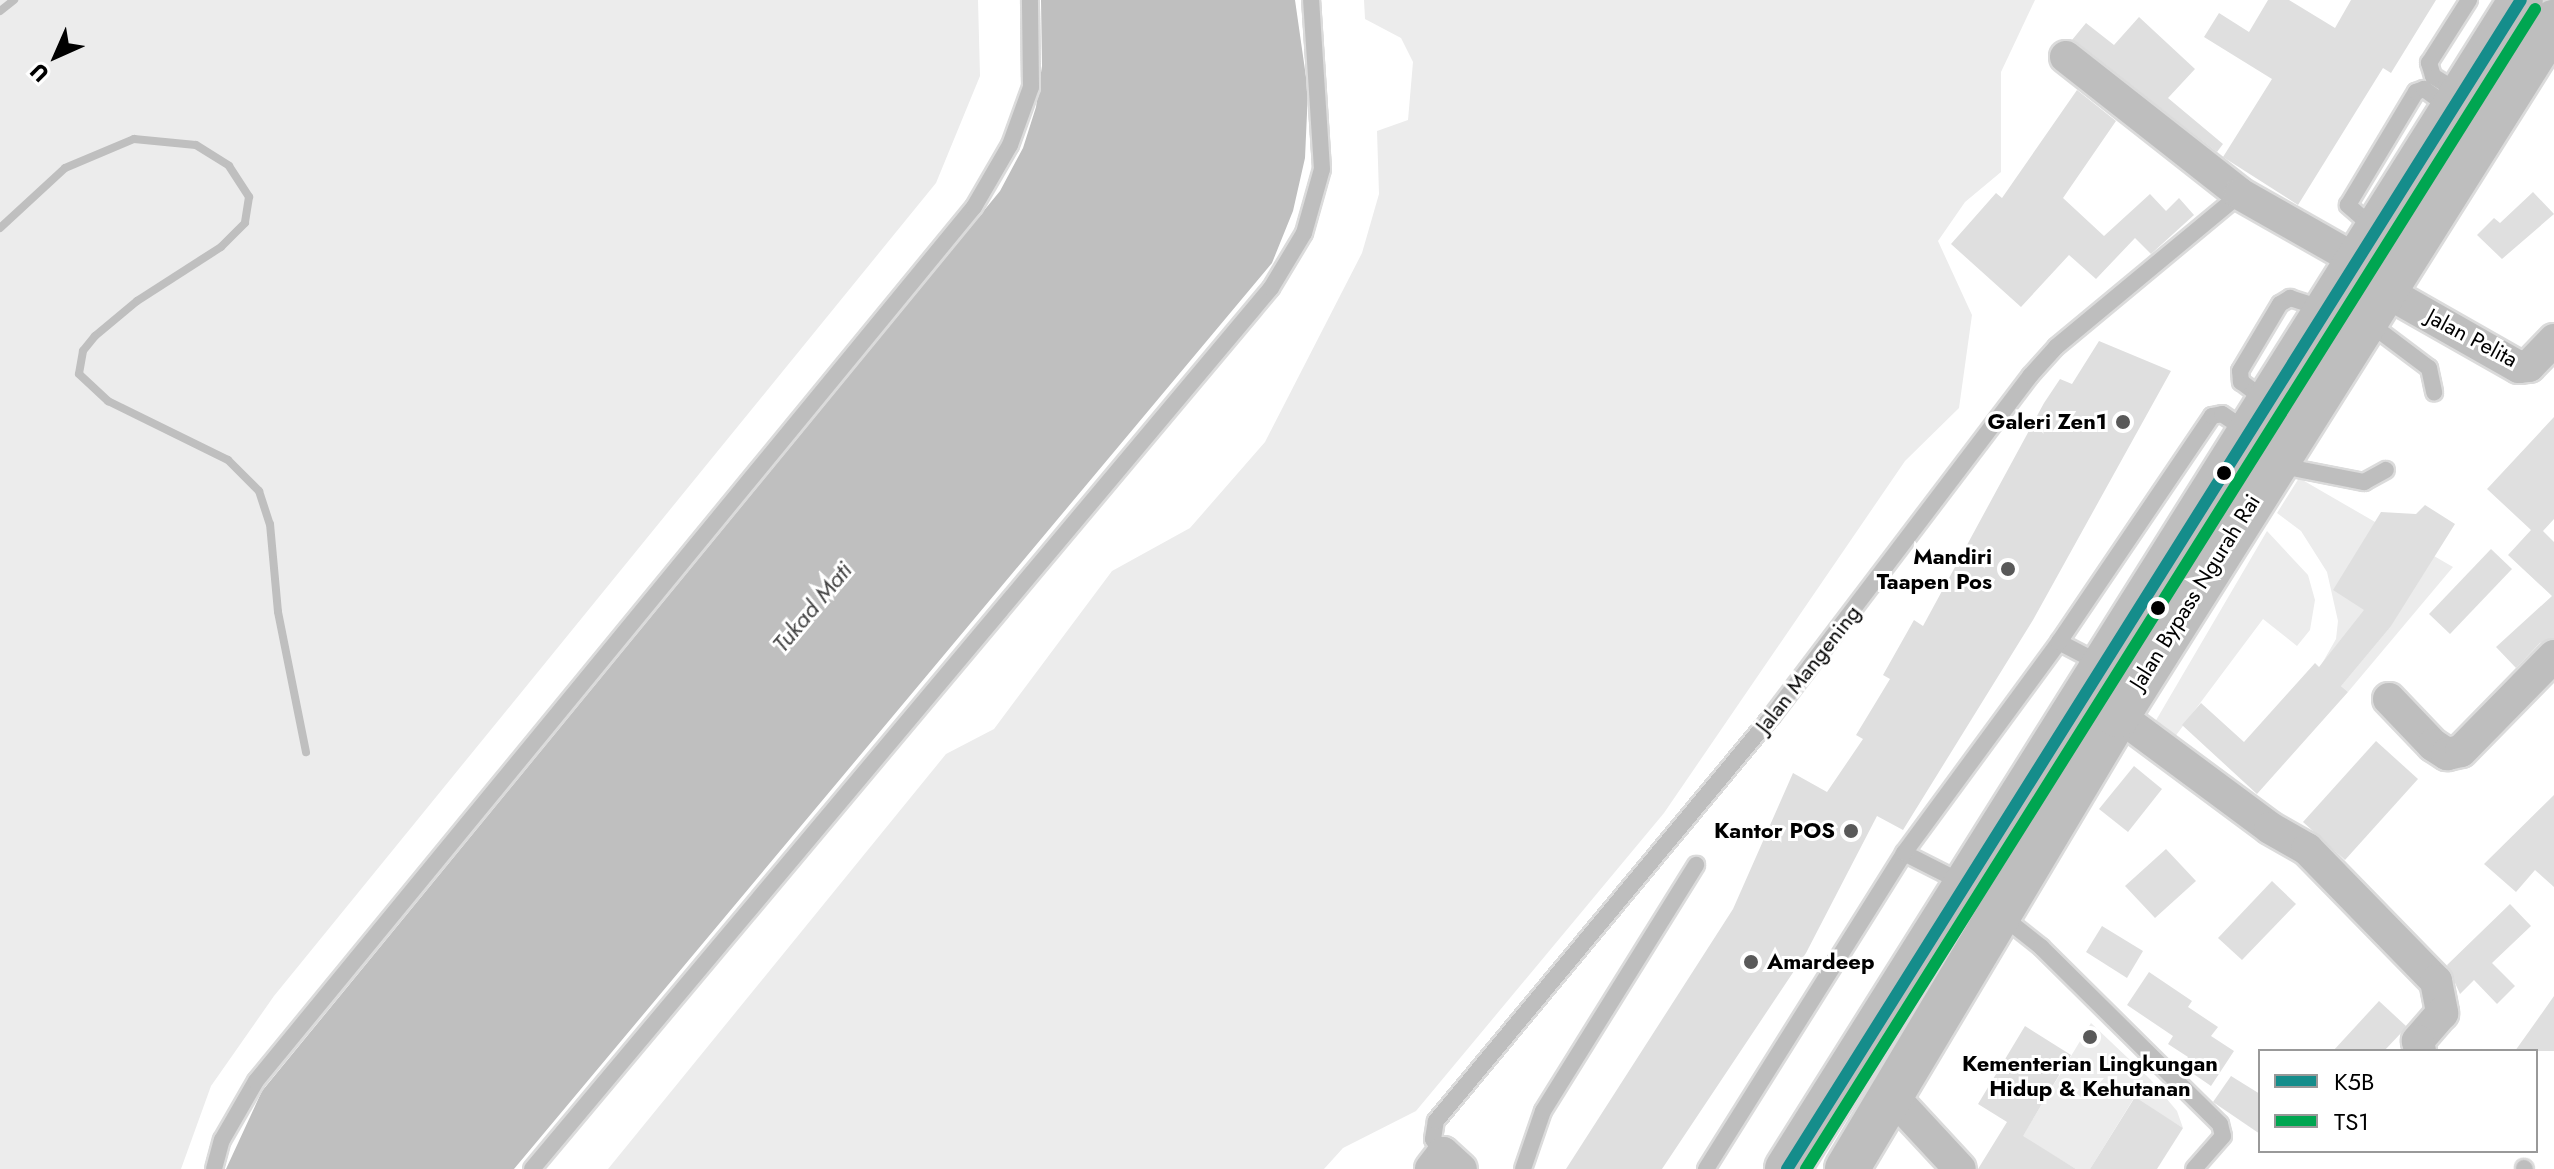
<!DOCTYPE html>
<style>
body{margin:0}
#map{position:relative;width:2554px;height:1169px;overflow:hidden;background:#fff;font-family:Jost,sans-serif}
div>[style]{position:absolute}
.green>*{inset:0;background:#ececec}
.water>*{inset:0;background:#bfbfbf}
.stream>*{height:8px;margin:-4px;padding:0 4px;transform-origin:4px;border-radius:4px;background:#bfbfbf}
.building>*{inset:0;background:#dfdfdf}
.roads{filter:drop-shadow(2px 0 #dbdbdb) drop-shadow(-2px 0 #dbdbdb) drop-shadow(0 2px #dbdbdb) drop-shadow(0 -2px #dbdbdb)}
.service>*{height:16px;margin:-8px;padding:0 8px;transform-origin:8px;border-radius:8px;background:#bebebe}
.minor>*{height:32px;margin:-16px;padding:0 16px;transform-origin:16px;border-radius:16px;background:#bebebe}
.trunk>*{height:44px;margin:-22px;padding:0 22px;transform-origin:22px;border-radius:22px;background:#bebebe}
.bus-1>*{height:12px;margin:-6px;padding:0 6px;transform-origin:6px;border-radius:6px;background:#158d8b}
.bus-2>*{height:12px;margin:-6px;padding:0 6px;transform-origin:6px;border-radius:6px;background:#00a651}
.dots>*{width:22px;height:22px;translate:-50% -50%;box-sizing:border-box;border:4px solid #fff;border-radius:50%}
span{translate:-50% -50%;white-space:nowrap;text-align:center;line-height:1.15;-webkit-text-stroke:6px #fff;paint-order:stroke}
.street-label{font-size:22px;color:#000}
.poi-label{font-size:22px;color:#000;font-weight:700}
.right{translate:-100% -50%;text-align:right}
.left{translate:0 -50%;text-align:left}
.water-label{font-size:24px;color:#444;font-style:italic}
.legend{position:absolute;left:2258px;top:1049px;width:280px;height:104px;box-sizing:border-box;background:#fff;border:2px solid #999;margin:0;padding:10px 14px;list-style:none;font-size:24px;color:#000}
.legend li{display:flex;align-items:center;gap:16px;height:40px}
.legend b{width:40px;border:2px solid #999}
.north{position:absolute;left:16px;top:16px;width:80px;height:80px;-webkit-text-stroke:6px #fff;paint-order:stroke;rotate:225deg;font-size:22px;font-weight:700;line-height:32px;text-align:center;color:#000}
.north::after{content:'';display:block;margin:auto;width:28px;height:36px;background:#000;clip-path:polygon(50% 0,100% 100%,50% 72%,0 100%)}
</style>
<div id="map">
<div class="green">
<div style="clip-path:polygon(0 0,978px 0,980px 76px,936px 183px,274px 996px,211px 1086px,181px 1169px,0 1169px)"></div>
<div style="clip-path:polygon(1364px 0,2035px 0,2001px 72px,2001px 172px,1965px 202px,1938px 241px,1972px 315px,1959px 408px,1905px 461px,1664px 813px,1416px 1111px,1343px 1148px,1324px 1169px,608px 1169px,946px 754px,994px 729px,1112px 571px,1190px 528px,1265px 442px,1362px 253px,1379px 194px,1377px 131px,1408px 120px,1413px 62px,1401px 38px,1365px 19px)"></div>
<div style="clip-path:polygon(2299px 478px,2453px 567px,2348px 692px,2320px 667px,2336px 639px,2338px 621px,2327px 572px,2301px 531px,2277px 513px)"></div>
<div style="clip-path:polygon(2267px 531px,2308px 575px,2315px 600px,2310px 630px,2297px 646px,2263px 619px,2174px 738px,2155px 722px)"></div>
<div style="clip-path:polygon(2091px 1023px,2150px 1079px,2177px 1111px,2183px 1128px,2134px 1098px,2090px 1169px,2076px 1169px,2018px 1134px,2025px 1132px)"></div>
</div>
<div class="water">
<div style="clip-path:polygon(1041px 0,1295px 0,1308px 91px,1305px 158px,1293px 211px,1272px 263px,514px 1169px,226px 1169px,262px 1091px,1000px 191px,1023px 148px,1036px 107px,1042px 66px)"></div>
</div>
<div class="stream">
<div style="left:0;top:11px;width:18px;rotate:-38deg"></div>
<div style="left:0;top:228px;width:88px;rotate:-42.7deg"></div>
<div style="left:65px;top:168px;width:75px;rotate:-22.8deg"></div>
<div style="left:134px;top:139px;width:62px;rotate:5.5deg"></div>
<div style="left:196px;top:145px;width:39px;rotate:32deg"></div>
<div style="left:229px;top:166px;width:37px;rotate:57deg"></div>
<div style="left:249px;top:197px;width:26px;rotate:99deg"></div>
<div style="left:245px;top:223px;width:34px;rotate:135deg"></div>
<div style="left:221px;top:247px;width:100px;rotate:147.3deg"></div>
<div style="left:137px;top:301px;width:55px;rotate:140.2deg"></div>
<div style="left:95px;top:336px;width:19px;rotate:129deg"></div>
<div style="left:83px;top:351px;width:23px;rotate:100deg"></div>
<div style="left:79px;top:374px;width:40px;rotate:43deg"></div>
<div style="left:108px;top:401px;width:134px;rotate:26.2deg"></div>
<div style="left:228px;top:460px;width:44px;rotate:45deg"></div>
<div style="left:259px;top:491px;width:35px;rotate:72deg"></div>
<div style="left:270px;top:524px;width:88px;rotate:84.8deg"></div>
<div style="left:278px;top:612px;width:143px;rotate:78.7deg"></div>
</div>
<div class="building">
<div style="clip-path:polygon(2268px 0,2289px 0,2335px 28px,2351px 0,2436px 0,2391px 73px,2383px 68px,2298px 205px,2223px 157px,2272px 79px,2204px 37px,2219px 13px,2249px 32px)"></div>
<div style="clip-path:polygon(2139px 17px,2195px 69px,2168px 98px,2223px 144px,2217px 152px,2072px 40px,2086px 23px,2114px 45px)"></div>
<div style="clip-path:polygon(2077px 90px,2116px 121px,2063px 198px,2104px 236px,2150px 194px,2166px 211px,2179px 198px,2194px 215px,2151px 254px,2135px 238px,2096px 279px,2069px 255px,2021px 307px,1951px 244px,1996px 193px,2002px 198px)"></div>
<div style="clip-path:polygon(2533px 192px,2554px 214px,2502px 259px,2477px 235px,2494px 218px,2500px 223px)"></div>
<div style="clip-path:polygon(2099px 341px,2171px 371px,2033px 620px,1903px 830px,1877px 816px,1806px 953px,1662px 1169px,1566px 1169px,1733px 909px,1793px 773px,1827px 792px,1863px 739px,1856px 735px,1890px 679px,1883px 675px,1914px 620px,1923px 626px,2044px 403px,2060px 379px,2072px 384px)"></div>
<div style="clip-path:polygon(2554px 417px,2554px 519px,2543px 531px,2554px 542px,2554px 638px,2540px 643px,2516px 668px,2496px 647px,2552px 596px,2508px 555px,2531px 530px,2487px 489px)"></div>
<div style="clip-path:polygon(2425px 505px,2455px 524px,2391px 626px,2341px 686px,2348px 692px,2257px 794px,2182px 725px,2201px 703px,2244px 742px,2315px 663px,2319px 667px,2364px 610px,2333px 590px,2381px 512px,2416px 514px)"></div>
<div style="clip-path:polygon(2491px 549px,2512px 569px,2450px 634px,2429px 614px)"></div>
<div style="clip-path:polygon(2376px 741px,2418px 779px,2345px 860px,2303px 822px)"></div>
<div style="clip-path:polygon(2134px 766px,2162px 789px,2128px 832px,2099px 809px)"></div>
<div style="clip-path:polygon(2554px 795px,2554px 887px,2535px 870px,2516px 892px,2484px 864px)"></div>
<div style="clip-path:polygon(2166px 849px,2196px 881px,2155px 918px,2125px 886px)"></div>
<div style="clip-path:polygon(2272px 881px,2296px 904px,2242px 960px,2218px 938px)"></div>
<div style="clip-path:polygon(2510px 904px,2531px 926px,2492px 963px,2515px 986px,2497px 1004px,2474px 980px,2460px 994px,2447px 965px)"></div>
<div style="clip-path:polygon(2102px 926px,2143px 951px,2127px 978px,2086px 952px)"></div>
<div style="clip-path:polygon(2149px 972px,2192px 1001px,2188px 1007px,2218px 1027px,2211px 1036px,2234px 1051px,2211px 1086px,2182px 1066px,2188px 1057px,2168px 1044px,2173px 1036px,2127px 1005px)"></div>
<div style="clip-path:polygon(2554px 996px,2554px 1051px,2515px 1051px,2535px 1023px)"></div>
<div style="clip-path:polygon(2379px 1001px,2406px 1026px,2402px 1032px,2384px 1051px,2333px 1051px)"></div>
<div style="clip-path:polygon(2025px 1026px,2071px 1055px,2023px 1136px,2076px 1169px,1978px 1169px,2007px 1122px,1978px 1104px)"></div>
<div style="clip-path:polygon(2231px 1076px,2260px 1094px,2260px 1134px,2213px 1102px)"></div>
<div style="clip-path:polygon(2135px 1097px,2183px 1128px,2157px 1169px,2090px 1169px)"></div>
</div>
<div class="roads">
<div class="service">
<div style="left:2460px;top:93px;width:32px;rotate:-148deg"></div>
<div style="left:2433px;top:76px;width:14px;rotate:-107deg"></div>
<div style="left:2429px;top:63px;width:75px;rotate:-57.6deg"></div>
<div style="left:2374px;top:228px;width:35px;rotate:-139deg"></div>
<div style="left:2348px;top:205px;width:132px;rotate:-59deg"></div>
<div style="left:2416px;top:92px;width:9px;rotate:-21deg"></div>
<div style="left:2424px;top:89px;width:32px;rotate:36deg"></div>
<div style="left:2369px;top:323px;width:75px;rotate:36.9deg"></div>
<div style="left:2429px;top:368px;width:25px;rotate:78deg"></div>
<div style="left:2268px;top:402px;width:34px;rotate:-143deg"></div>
<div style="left:2241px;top:382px;width:11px;rotate:-95deg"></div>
<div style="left:2240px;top:371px;width:78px;rotate:-59.2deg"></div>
<div style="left:2280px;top:304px;width:12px;rotate:-31deg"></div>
<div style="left:2290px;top:298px;width:36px;rotate:18deg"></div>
<div style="left:2277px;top:465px;width:89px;rotate:11.1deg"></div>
<div style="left:2364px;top:482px;width:25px;rotate:-29deg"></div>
<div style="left:2059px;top:642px;width:50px;rotate:27.6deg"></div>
<div style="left:1904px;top:853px;width:68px;rotate:26.9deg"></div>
<div style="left:2002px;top:916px;width:50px;rotate:38.5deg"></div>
<div style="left:2041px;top:947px;width:252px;rotate:44.7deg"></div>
<div style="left:2220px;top:1124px;width:12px;rotate:76deg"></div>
<div style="left:2223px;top:1136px;width:44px;rotate:131.3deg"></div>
<div style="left:1443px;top:1153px;width:17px;rotate:-126deg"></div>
<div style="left:1433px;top:1139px;width:18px;rotate:-81deg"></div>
<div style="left:1436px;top:1121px;width:526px;rotate:-50.32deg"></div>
<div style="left:1772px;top:716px;width:427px;rotate:-52.8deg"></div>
<div style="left:2030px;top:376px;width:39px;rotate:-48deg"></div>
<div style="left:2056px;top:347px;width:239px;rotate:-39.7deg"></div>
<div style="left:2524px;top:1168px;width:1px;rotate:45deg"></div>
<div style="left:214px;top:1169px;width:30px;rotate:-75deg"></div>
<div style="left:222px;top:1140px;width:68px;rotate:-60deg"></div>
<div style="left:256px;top:1081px;width:1131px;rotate:-50.6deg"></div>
<div style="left:974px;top:207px;width:72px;rotate:-59.9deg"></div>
<div style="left:1010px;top:145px;width:62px;rotate:-70.1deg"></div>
<div style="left:1031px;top:87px;width:87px;rotate:-90.7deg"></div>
<div style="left:532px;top:1169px;width:1150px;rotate:-50.01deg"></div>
<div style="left:1271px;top:288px;width:64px;rotate:-59deg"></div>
<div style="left:1304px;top:233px;width:66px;rotate:-74.3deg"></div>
<div style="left:1322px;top:169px;width:169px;rotate:-93.7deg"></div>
<div style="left:1523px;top:1169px;width:61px;rotate:-71deg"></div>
<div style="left:1543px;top:1111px;width:290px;rotate:-58.1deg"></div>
<div style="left:1706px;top:1169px;width:373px;rotate:-57.9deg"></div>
<div style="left:1904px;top:853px;width:262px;rotate:-53.7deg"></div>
<div style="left:2059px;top:642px;width:273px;rotate:-55.9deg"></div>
<div style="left:2212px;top:416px;width:10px;rotate:-11deg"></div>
<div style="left:2222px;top:414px;width:32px;rotate:34deg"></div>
</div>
<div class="minor">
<div style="left:2066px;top:57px;width:221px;rotate:38.2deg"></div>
<div style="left:2240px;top:194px;width:133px;rotate:29.6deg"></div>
<div style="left:2385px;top:291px;width:154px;rotate:29.6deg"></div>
<div style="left:2519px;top:367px;width:10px;rotate:-6deg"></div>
<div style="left:2529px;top:366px;width:36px;rotate:-46deg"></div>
<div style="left:2389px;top:699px;width:64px;rotate:46.3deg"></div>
<div style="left:2433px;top:745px;width:17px;rotate:33deg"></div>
<div style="left:2447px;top:754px;width:14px;rotate:-12deg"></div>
<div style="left:2461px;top:751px;width:133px;rotate:-45.6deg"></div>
<div style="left:2118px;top:715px;width:189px;rotate:36.6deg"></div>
<div style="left:2270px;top:828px;width:43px;rotate:29.6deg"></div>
<div style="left:2307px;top:849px;width:185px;rotate:45.7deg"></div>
<div style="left:2436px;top:981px;width:33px;rotate:79deg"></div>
<div style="left:2442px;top:1013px;width:37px;rotate:131deg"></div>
<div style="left:2418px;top:1041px;width:10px;rotate:79deg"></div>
<div style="left:1893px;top:1097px;width:98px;rotate:47.1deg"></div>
<div style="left:1431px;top:1169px;width:20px;rotate:-53deg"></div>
<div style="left:1443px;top:1153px;width:24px;rotate:42deg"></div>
</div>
<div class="trunk">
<div style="left:1787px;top:1169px;width:1380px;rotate:-57.88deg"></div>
<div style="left:1847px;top:1169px;width:529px;rotate:-59.17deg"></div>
<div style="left:2118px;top:715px;width:819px;rotate:-57.82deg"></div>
</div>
</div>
<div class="bus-1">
<div style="left:1787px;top:1169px;width:1380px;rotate:-57.88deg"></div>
</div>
<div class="bus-2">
<div style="left:1806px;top:1169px;width:1370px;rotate:-57.85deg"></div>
</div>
<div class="dots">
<div style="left:2123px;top:422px;background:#595959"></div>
<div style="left:2224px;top:473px;background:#000"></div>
<div style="left:2008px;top:569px;background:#595959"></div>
<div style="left:2158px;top:608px;background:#000"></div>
<div style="left:1851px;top:831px;background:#595959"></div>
<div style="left:1751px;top:962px;background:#595959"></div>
<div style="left:2090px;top:1037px;background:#595959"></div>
</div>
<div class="street-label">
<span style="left:2472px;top:338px;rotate:28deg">Jalan Pelita</span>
<span style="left:2195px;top:592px;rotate:-58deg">Jalan Bypass Ngurah Rai</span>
<span style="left:1808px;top:669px;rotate:-52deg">Jalan Mangening</span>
</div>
<div class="poi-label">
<span class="right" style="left:2107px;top:422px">Galeri Zen1</span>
<span class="right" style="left:1992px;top:569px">Mandiri<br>Taapen Pos</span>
<span class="right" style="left:1835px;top:831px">Kantor POS</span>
<span class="left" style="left:1767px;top:962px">Amardeep</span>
<span style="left:2090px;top:1076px">Kementerian Lingkungan<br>Hidup &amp; Kehutanan</span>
</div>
<div class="water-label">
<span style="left:812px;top:607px;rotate:-50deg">Tukad Mati</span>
</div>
<ul class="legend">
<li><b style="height:10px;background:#158d8b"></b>K5B</li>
<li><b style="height:10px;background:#00a651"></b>TS1</li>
</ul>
<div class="north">U</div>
</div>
